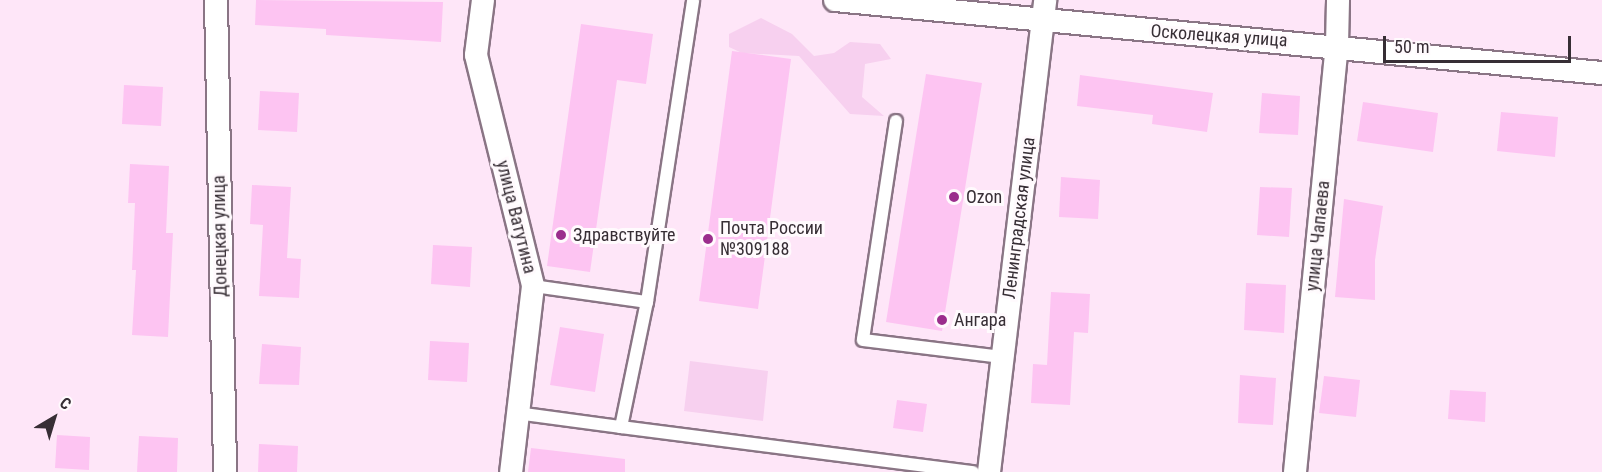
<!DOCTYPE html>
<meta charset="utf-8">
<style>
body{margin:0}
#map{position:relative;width:1602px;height:472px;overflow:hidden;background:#fee6f8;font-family:"Roboto Condensed",sans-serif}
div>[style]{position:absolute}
.green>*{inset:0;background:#f7d0ef}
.building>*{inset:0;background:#fdc4f2}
.roads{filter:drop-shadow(2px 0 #8a7585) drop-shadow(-2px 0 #8a7585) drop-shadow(0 2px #8a7585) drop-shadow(0 -2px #8a7585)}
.service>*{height:12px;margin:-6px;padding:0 6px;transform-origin:6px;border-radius:6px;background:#fff}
.minor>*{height:22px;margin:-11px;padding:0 11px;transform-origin:11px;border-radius:11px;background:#fff}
.dots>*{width:16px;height:16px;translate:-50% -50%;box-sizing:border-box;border:3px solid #fffafd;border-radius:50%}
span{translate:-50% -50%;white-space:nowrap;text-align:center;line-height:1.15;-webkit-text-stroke:6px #fffafd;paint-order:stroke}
.street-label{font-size:18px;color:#372e35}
.poi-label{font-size:18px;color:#372e35}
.left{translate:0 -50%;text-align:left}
.north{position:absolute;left:24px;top:388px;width:60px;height:60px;-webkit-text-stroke:4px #fffafd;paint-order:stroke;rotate:38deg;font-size:16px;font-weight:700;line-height:24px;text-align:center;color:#372e35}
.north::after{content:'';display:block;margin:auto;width:21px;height:27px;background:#372e35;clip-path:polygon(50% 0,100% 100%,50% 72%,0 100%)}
.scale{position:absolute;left:1383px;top:36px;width:188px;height:27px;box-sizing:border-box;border:3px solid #372e35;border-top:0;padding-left:8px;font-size:18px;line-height:21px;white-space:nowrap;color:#372e35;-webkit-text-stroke:4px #fffafd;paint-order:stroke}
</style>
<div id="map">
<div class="green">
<div style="clip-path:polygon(761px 18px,792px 34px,814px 56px,834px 53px,850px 42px,880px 44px,891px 59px,865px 64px,862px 97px,884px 116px,850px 114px,799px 56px,742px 53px,729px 47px,729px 34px)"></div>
<div style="clip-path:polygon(690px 361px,768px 371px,763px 421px,684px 411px)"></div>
</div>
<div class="building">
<div style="clip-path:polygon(256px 0,443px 2px,441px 42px,326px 35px,326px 29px,255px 25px)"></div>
<div style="clip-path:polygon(581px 24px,653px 34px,646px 84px,617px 80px,590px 272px,547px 266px)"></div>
<div style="clip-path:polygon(732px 51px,791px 59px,758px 309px,699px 301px)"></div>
<div style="clip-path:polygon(926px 74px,982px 83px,942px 331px,886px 322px)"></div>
<div style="clip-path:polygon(1080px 75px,1213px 93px,1207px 132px,1152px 124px,1153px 115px,1077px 106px)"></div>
<div style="clip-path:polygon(124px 85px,163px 87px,161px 126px,122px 124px)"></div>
<div style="clip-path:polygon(260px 91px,299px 93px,297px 132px,258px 130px)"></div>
<div style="clip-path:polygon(1262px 93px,1300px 96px,1298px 135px,1259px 133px)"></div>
<div style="clip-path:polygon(1363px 102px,1438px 113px,1433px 152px,1357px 141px)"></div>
<div style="clip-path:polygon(1501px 112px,1558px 117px,1555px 157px,1497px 151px)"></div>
<div style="clip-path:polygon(130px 164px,169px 166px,166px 233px,173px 233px,168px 337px,132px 335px,136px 270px,132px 270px,135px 203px,128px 203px)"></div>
<div style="clip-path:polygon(1061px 177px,1100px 180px,1098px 219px,1059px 217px)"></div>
<div style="clip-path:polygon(252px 185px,291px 187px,287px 258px,301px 259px,299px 298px,259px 296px,263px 225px,250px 224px)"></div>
<div style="clip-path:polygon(1260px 187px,1292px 188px,1289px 237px,1257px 235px)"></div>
<div style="clip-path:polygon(1344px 199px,1383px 206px,1375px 260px,1375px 300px,1335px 297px)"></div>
<div style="clip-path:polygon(433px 245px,472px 247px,470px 287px,431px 284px)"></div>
<div style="clip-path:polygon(1246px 283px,1286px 285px,1284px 333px,1244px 330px)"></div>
<div style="clip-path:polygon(1051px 292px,1090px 294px,1088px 333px,1074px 332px,1070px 405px,1031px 403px,1033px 364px,1047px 365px)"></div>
<div style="clip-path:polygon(560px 327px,604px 334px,595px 392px,550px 385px)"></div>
<div style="clip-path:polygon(430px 341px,469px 343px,467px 382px,428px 380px)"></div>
<div style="clip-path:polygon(262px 344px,301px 347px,299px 385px,259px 384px)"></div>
<div style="clip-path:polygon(1240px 375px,1276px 378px,1273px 425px,1238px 423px)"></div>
<div style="clip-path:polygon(1324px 376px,1360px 380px,1356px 417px,1319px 413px)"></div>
<div style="clip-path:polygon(1450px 390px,1486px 392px,1485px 422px,1448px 419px)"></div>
<div style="clip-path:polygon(897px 400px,927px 404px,923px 432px,893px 428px)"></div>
<div style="clip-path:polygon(57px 435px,90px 437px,89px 470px,55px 468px)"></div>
<div style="clip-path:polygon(139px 436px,178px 438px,177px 472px,137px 472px)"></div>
<div style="clip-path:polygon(259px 444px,298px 446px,297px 472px,258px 472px)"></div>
<div style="clip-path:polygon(531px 448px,625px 459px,625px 472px,528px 472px)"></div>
</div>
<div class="roads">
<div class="service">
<div style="left:896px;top:121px;width:221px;rotate:98.6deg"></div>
<div style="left:863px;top:340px;width:140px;rotate:7deg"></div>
<div style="left:533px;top:286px;width:115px;rotate:8deg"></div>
<div style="left:517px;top:413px;width:105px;rotate:7.7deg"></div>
<div style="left:621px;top:427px;width:128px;rotate:-78.3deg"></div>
<div style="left:647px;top:302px;width:305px;rotate:-81.3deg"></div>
<div style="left:621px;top:427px;width:355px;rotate:7.3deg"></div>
</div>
<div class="minor">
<div style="left:216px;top:0;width:472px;rotate:88.9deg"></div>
<div style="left:483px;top:0;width:55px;rotate:97.3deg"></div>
<div style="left:476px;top:55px;width:238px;rotate:76.1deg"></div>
<div style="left:533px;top:286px;width:187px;rotate:96.7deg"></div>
<div style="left:835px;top:0;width:770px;rotate:5.44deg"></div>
<div style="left:989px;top:472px;width:475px;rotate:-83.2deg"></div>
<div style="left:1295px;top:472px;width:429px;rotate:-84.4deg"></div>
<div style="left:1337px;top:45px;width:45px;rotate:-88.7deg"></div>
</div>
</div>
<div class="dots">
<div style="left:954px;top:197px;background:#9b2e8d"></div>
<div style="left:561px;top:235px;background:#9b2e8d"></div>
<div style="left:708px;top:239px;background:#9b2e8d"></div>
<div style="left:942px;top:320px;background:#9b2e8d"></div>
</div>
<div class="street-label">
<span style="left:1219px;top:36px;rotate:4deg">Осколецкая улица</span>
<span style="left:516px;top:217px;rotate:76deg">улица Ватутина</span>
<span style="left:1019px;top:218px;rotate:-83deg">Ленинградская улица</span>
<span style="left:220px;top:236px;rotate:-91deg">Донецкая улица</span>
<span style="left:1318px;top:236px;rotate:-84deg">улица Чапаева</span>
</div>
<div class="poi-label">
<span class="left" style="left:966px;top:197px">Ozon</span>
<span class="left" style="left:720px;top:239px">Почта России<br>№309188</span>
<span class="left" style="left:573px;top:235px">Здравствуйте</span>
<span class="left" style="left:954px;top:320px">Ангара</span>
</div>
<div class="north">С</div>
<div class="scale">50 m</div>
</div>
